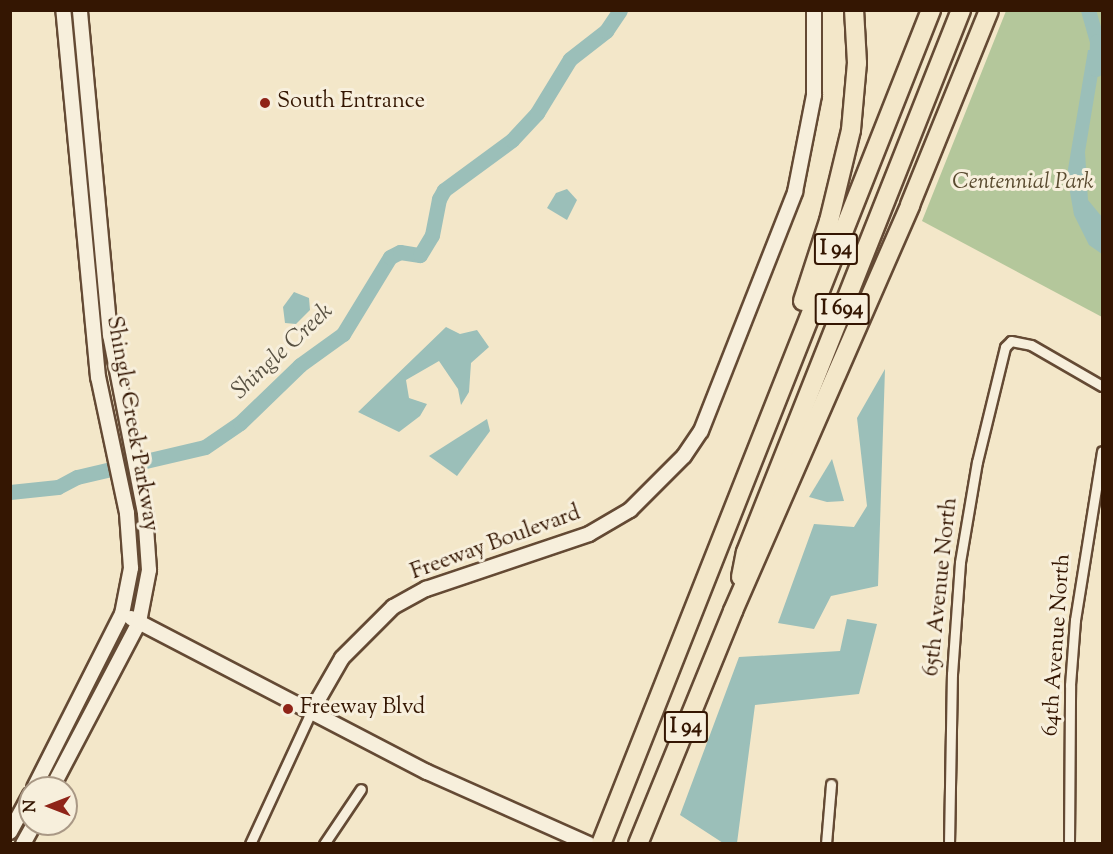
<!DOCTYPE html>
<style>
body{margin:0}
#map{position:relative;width:1113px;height:854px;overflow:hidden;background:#f3e7c9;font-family:"Sorts Mill Goudy",serif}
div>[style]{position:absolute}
.green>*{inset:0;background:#b4c79b}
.water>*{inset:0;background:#9bbfb9}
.river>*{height:15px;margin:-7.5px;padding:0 7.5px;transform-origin:7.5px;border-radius:7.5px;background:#9bbfb9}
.roads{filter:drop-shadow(2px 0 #644a34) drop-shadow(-2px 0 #644a34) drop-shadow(0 2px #644a34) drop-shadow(0 -2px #644a34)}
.street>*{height:9px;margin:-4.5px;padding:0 4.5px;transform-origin:4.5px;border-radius:4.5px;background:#f7efdc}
.secondary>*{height:14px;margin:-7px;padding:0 7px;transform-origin:7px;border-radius:7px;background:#f7efdc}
.highway>*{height:18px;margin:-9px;padding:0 9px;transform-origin:9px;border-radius:9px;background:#f3e7c9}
.dots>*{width:16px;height:16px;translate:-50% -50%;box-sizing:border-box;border:3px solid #f7efdc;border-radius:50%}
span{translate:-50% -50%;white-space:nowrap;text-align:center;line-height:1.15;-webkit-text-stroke:6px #f7efdc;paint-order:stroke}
.shield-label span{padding:2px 4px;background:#f7efdc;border:2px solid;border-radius:4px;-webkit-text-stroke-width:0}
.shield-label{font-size:21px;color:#341602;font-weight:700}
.poi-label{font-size:22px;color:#341602}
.left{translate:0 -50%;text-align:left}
.park-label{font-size:22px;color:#5a4b30;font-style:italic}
.street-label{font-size:22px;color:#341602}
.water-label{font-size:24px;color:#585142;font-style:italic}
.frame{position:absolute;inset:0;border:12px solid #341602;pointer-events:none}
.north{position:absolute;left:18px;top:776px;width:60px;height:60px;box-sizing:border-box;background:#f7efdc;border:2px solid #a99885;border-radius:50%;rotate:270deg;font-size:16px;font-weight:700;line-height:24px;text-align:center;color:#341602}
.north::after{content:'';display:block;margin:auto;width:21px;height:27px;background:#8f2418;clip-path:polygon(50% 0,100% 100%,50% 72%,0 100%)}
</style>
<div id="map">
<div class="green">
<div style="clip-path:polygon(1006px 11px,1102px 11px,1102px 317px,922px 221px)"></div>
</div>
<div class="water">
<div style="clip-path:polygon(1088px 50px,1102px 50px,1085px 152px,1088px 200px,1102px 217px,1102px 254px,1089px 245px,1074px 215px,1067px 175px)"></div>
<div style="clip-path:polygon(567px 189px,577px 200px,567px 220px,547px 208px,556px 193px)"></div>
<div style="clip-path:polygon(294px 292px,309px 298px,310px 310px,296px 324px,285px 323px,283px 307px)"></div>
<div style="clip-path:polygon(446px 327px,460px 334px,477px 330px,489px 347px,471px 363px,469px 392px,461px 405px,458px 389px,439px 361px,406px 380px,409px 398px,427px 404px,420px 416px,399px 432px,358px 412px)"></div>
<div style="clip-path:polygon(885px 369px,878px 586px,831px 596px,814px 629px,778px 623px,814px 524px,854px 527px,867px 506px,857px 418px)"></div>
<div style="clip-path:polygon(487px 419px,490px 431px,457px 476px,429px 456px)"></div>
<div style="clip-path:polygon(832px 459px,844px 501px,827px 502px,809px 497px)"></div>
<div style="clip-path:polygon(847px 619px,877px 624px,859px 694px,755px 705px,737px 843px,723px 843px,680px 815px,739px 657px,840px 651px)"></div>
</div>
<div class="river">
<div style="left:1088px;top:10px;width:32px;rotate:74deg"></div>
<div style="left:1097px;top:41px;width:28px;rotate:92deg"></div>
<div style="left:10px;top:492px;width:48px;rotate:-5.9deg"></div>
<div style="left:58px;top:487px;width:21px;rotate:-28deg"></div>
<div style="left:77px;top:477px;width:131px;rotate:-13.2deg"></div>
<div style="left:205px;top:447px;width:42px;rotate:-34.4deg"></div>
<div style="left:240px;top:423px;width:83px;rotate:-44deg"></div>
<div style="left:300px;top:365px;width:53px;rotate:-35.8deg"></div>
<div style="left:343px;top:334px;width:90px;rotate:-58.6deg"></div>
<div style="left:390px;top:257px;width:11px;rotate:-27deg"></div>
<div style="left:400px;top:252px;width:20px;rotate:9deg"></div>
<div style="left:420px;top:255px;width:23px;rotate:-59deg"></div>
<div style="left:432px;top:235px;width:37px;rotate:-79deg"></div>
<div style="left:439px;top:199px;width:10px;rotate:-61deg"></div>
<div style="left:444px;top:190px;width:84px;rotate:-36.3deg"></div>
<div style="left:512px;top:140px;width:37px;rotate:-47deg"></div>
<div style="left:537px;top:113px;width:63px;rotate:-58.6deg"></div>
<div style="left:570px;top:59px;width:46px;rotate:-37.9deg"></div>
<div style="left:606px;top:31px;width:25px;rotate:-56deg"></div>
</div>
<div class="roads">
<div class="street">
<div style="left:250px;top:844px;width:145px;rotate:-65.2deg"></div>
<div style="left:324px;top:844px;width:66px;rotate:-56.1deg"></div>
<div style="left:826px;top:844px;width:60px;rotate:-85.2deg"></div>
<div style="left:949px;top:844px;width:170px;rotate:-89deg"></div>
<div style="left:952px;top:674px;width:112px;rotate:-85.9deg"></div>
<div style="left:960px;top:562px;width:101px;rotate:-80.4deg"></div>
<div style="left:977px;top:462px;width:118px;rotate:-76.3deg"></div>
<div style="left:1005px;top:347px;width:8px;rotate:-45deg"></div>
<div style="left:1011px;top:341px;width:20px;rotate:11deg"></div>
<div style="left:1031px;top:345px;width:82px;rotate:30deg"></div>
<div style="left:1069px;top:844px;width:159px;rotate:-89.6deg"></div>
<div style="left:1070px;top:685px;width:65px;rotate:-85.6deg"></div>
<div style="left:1075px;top:620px;width:171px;rotate:-80.9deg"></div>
</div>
<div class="secondary">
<div style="left:131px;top:618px;width:334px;rotate:27.5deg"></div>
<div style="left:427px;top:772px;width:177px;rotate:24deg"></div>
<div style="left:311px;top:712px;width:62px;rotate:-60.1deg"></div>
<div style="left:342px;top:658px;width:72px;rotate:-45deg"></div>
<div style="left:393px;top:607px;width:38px;rotate:-29deg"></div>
<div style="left:426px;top:589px;width:172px;rotate:-18.6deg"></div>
<div style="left:589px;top:534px;width:48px;rotate:-30.3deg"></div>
<div style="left:630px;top:510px;width:76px;rotate:-45deg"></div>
<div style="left:684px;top:456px;width:30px;rotate:-56deg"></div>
<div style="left:701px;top:431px;width:257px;rotate:-68.5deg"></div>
<div style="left:795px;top:192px;width:99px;rotate:-78.9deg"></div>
<div style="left:814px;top:95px;width:85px;rotate:-90deg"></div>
<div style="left:34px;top:788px;width:195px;rotate:-63.2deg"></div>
<div style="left:122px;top:614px;width:47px;rotate:-78.9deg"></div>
<div style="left:131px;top:568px;width:55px;rotate:-94.2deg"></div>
<div style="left:127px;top:513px;width:139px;rotate:-102deg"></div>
<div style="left:98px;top:377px;width:369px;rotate:-95.4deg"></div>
<div style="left:52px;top:788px;width:187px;rotate:-62.3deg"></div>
<div style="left:139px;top:622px;width:53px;rotate:-79.1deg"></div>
<div style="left:149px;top:570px;width:57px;rotate:-94deg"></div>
<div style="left:145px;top:513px;width:181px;rotate:-101.1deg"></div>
<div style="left:110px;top:335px;width:326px;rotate:-95.3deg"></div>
<div style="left:10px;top:832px;width:42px;rotate:-61.6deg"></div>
<div style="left:23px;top:844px;width:23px;rotate:-61deg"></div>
</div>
<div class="highway">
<div style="left:803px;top:301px;width:84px;rotate:-72deg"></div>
<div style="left:829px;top:221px;width:94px;rotate:-76.4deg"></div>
<div style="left:851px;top:130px;width:67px;rotate:-84.9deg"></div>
<div style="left:857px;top:63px;width:53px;rotate:-93.2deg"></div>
<div style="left:741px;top:577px;width:25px;rotate:-79deg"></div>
<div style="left:746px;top:552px;width:583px;rotate:-68.36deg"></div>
<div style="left:601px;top:844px;width:897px;rotate:-68.41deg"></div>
<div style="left:638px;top:844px;width:252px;rotate:-67.8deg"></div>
<div style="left:733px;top:611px;width:443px;rotate:-66.4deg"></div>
<div style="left:910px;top:205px;width:210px;rotate:-67.9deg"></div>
</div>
</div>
<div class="dots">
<div style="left:265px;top:103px;background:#8f2418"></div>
<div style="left:288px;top:709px;background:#8f2418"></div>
</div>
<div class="shield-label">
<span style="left:836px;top:249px">I 94</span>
<span style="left:842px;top:309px">I 694</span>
<span style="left:686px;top:727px">I 94</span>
</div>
<div class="poi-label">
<span class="left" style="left:277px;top:103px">South Entrance</span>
<span class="left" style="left:300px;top:709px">Freeway Blvd</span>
</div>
<div class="park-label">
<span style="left:1023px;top:184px">Centennial Park</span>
</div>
<div class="street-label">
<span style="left:131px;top:424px;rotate:80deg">Shingle Creek Parkway</span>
<span style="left:496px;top:544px;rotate:-20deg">Freeway Boulevard</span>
<span style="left:942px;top:587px;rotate:-84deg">65th Avenue North</span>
<span style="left:1058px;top:645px;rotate:-86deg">64th Avenue North</span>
</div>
<div class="water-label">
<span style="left:283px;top:352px;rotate:-43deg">Shingle Creek</span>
</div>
<div class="frame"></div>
<div class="north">N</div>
</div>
